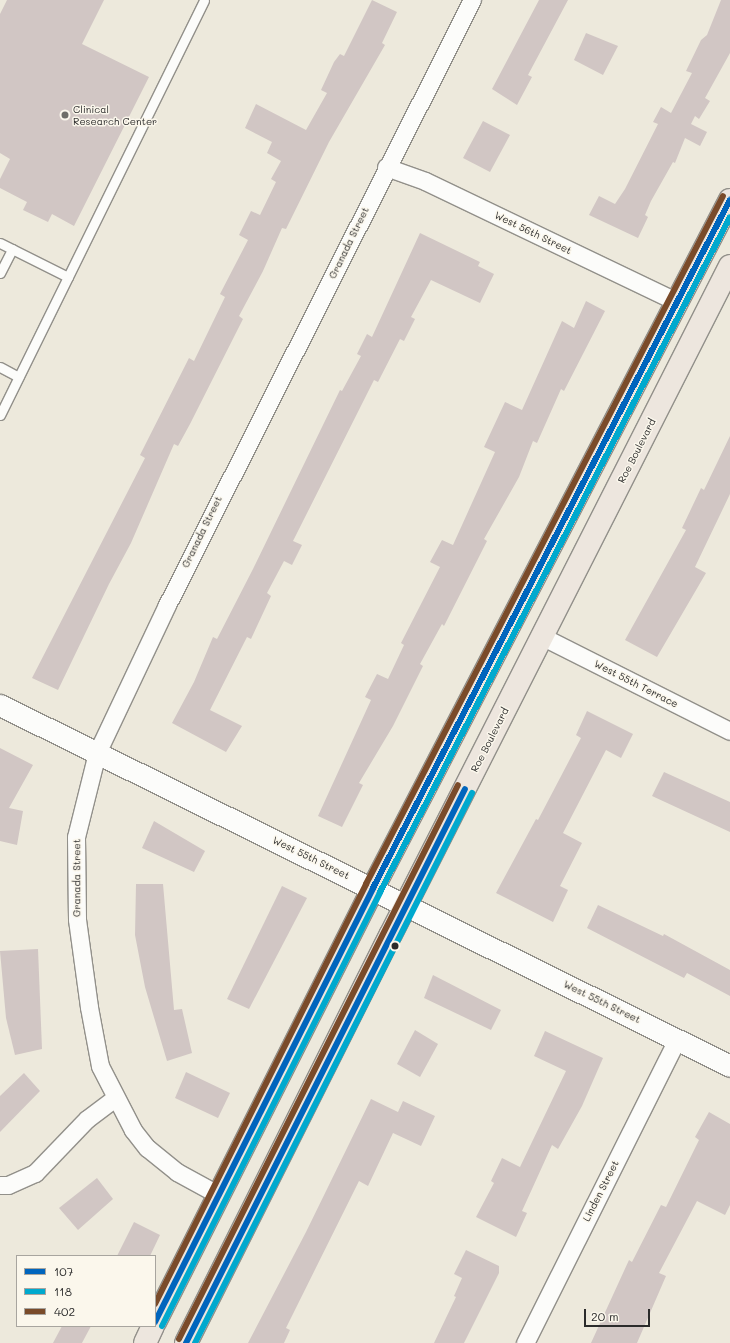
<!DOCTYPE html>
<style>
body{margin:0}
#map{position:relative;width:730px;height:1343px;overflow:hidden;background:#ede9dc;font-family:Mali,sans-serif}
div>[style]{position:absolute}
.building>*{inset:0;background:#d1c6c4}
.roads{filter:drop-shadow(1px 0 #92908a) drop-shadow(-1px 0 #92908a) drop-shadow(0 1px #92908a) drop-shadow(0 -1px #92908a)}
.service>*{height:9px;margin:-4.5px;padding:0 4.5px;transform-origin:4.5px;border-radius:4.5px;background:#fcfcfa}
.minor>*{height:17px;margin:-8.5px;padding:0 8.5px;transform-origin:8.5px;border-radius:8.5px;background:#fcfcfa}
.tertiary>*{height:21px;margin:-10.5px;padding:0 10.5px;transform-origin:10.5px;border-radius:10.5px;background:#fcfcfa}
.primary>*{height:22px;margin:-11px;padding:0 11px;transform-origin:11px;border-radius:11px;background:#ede6de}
.bus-1>*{height:6px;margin:-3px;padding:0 3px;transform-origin:3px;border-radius:3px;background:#0065bd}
.bus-2>*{height:6px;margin:-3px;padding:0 3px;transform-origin:3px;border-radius:3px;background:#00a9ce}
.bus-3>*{height:6px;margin:-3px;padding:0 3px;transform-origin:3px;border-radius:3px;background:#7a4b2a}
.dots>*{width:11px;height:11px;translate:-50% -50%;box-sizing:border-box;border:2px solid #fbf7ec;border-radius:50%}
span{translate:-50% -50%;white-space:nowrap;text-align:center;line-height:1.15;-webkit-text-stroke:3px #fbf7ec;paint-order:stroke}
.poi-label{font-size:10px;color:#2b2b2b}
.left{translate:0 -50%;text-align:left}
.street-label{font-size:10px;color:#2b2b2b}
.legend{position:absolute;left:16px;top:1255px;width:140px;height:72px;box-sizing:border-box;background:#fbf7ec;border:1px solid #a8a59f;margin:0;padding:5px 7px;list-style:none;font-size:12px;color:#2b2b2b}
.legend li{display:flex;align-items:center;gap:8px;height:20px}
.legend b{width:20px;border:1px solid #a8a59f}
.scale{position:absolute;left:584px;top:1309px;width:66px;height:18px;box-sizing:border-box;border:2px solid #2b2b2b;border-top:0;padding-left:5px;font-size:12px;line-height:14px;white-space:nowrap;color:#2b2b2b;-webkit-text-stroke:3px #fbf7ec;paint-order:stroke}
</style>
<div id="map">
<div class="building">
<div style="clip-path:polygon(7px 0,104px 0,82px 44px,149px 77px,74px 226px,52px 214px,48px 222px,23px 210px,27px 202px,0 188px,0 179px,10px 159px,0 153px,0 14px)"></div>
<div style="clip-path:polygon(372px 0,397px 12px,382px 43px,385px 45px,329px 142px,286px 229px,282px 228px,263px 271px,239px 316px,243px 319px,190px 424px,178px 446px,174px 444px,131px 543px,109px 584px,58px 690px,32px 678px,145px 458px,140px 455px,189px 358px,194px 361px,225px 297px,220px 294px,248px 240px,239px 235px,251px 211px,260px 215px,276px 182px,271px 179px,281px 161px,267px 153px,272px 142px,245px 128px,256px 104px,306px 130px,327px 93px,321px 90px,334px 62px,340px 54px,344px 56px)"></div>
<div style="clip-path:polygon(539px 0,568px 0,528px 75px,532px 77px,517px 105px,492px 89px)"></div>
<div style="clip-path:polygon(721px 0,730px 0,730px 53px,705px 98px,710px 101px,699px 119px,695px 116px,691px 124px,707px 132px,700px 146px,685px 138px,675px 163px,673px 162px,651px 201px,645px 215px,648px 217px,638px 238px,589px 215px,599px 196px,615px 204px,625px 189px,658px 124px,653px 122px,661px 107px,671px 113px,692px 73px,686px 71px,701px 40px,707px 35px)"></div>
<div style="clip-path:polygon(586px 33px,618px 46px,603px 75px,574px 60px)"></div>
<div style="clip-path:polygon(483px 121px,510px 135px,490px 172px,463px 158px)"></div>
<div style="clip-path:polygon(420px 233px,480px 262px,478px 266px,494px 274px,480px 303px,431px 280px,411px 317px,415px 319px,404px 341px,400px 339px,378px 382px,374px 380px,293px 541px,302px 545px,292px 565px,284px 561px,267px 593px,271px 596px,251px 639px,247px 637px,210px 710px,242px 726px,226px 752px,172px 723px,194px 682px,213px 637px,217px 639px,253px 569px,340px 390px,342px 391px,361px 356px,357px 354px,367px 334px,372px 337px)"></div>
<div style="clip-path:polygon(586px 301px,605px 311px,564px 391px,561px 389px,537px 443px,533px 441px,519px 477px,484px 539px,487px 541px,444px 626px,442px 624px,420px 664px,423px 666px,393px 726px,359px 783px,363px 785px,342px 827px,318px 816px,371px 700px,365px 697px,377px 674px,388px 679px,404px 645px,401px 643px,440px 567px,430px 562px,442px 540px,453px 545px,495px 452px,484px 447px,505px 402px,522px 410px,562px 321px,574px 328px)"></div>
<div style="clip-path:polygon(730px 436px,730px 494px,695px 567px,706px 573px,657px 657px,625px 640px,686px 530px,682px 528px,701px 488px,704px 490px)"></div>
<div style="clip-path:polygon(587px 711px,633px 734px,621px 758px,606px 750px,563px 833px,582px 843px,560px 886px,568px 890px,553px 922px,496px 893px,536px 819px,538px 820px,581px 738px,576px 735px)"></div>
<div style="clip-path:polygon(0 748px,33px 765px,9px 808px,23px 811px,17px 845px,0 841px)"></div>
<div style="clip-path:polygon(664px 772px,730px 802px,730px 832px,652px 796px)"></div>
<div style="clip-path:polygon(154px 821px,205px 851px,194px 872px,142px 848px)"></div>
<div style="clip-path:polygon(136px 884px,163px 884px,174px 1010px,182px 1009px,192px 1053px,167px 1061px,145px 987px,135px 935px)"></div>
<div style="clip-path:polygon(282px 886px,307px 898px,249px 1009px,227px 999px)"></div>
<div style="clip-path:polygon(598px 905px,663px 936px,664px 934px,730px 970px,730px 996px,687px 973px,684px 978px,587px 928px)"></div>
<div style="clip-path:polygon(38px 949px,42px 1049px,15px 1055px,6px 1018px,0 951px)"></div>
<div style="clip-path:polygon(433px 975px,501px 1010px,491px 1030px,424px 998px)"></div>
<div style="clip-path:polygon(415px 1030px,438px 1044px,420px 1077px,397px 1064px)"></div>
<div style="clip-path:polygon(545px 1031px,603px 1058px,582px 1106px,558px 1149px,552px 1145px,522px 1211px,527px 1213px,516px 1237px,476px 1217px,494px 1183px,491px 1181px,502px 1158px,520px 1167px,566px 1071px,534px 1056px)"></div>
<div style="clip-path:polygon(186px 1072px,230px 1093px,218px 1118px,175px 1098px)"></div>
<div style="clip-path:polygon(24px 1073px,40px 1091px,0 1132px,0 1096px)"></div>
<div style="clip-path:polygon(371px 1099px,398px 1112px,403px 1101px,435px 1116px,421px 1146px,393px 1133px,368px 1186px,359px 1181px,286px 1328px,290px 1330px,284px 1343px,248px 1343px,306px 1232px)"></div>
<div style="clip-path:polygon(709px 1112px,730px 1124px,730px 1205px,725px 1215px,697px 1201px,659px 1273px,666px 1276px,637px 1343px,591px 1343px,629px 1260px,632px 1262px,661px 1205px,666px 1207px,699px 1140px,695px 1137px)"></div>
<div style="clip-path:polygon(97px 1178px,113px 1199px,78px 1230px,59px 1208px)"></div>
<div style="clip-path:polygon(134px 1222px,160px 1235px,150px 1256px,117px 1256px)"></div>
<div style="clip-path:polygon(466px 1250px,499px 1266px,499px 1273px,464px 1343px,434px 1343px,456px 1297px,454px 1296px,462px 1278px,454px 1274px)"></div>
<div style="clip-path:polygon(62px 1326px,91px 1326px,82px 1343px,53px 1343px)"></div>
</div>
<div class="roads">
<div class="service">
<div style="left:0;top:243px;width:76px;rotate:26.6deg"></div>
<div style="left:0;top:273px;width:27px;rotate:-63deg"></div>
<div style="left:0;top:367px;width:21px;rotate:28deg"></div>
<div style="left:0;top:415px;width:462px;rotate:-63.8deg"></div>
</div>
<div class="minor">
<div style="left:386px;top:167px;width:41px;rotate:19.7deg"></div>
<div style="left:425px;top:181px;width:280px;rotate:25.6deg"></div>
<div style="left:543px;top:637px;width:209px;rotate:26.7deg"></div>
<div style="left:0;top:1185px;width:8px"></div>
<div style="left:8px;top:1185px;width:30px;rotate:-24deg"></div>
<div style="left:35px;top:1173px;width:75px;rotate:-46.1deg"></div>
<div style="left:87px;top:1119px;width:35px;rotate:-37deg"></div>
<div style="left:219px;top:1195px;width:48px;rotate:-151.3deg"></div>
<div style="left:177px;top:1172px;width:38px;rotate:-141deg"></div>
<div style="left:147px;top:1148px;width:23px;rotate:-128deg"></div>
<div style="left:133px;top:1130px;width:72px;rotate:-117.3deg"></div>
<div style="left:100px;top:1066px;width:60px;rotate:-100.6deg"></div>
<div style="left:89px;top:1007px;width:89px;rotate:-97.8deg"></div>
<div style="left:77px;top:919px;width:82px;rotate:-90.7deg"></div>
<div style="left:76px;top:837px;width:87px;rotate:-76deg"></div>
<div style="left:97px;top:753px;width:164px;rotate:-64.7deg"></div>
<div style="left:167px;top:605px;width:678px;rotate:-63.25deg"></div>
<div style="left:525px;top:1343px;width:339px;rotate:-63.4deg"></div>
</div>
<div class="tertiary">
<div style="left:0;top:705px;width:814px;rotate:26.31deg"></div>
</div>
<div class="primary">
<div style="left:155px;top:1322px;width:486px;rotate:-63.3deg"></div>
<div style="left:373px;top:888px;width:775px;rotate:-62.58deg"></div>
<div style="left:145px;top:1343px;width:19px;rotate:-65deg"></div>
<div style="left:186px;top:1343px;width:457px;rotate:-63.4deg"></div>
<div style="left:391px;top:934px;width:749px;rotate:-63.09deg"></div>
</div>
</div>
<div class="bus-1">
<div style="left:155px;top:1322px;width:486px;rotate:-63.3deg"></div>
<div style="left:373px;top:888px;width:775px;rotate:-62.58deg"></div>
<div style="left:186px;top:1343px;width:620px;rotate:-63.27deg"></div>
</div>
<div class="bus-2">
<div style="left:162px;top:1326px;width:486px;rotate:-63.3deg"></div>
<div style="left:380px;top:892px;width:760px;rotate:-62.59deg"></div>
<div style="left:195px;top:1343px;width:616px;rotate:-63.27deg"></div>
</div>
<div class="bus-3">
<div style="left:155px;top:1304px;width:470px;rotate:-63.3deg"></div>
<div style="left:366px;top:884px;width:775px;rotate:-62.58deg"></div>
<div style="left:179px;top:1339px;width:620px;rotate:-63.27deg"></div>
</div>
<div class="dots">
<div style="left:65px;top:115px;background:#6f6e69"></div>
<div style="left:395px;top:946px;background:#2b2b2b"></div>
</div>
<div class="poi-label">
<span class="left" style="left:73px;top:115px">Clinical<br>Research Center</span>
</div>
<div class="street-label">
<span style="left:533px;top:233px;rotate:26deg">West 56th Street</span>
<span style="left:349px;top:243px;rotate:-64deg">Granada Street</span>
<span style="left:637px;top:451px;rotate:-63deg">Roe Boulevard</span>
<span style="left:202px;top:532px;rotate:-64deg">Granada Street</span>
<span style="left:636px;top:684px;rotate:27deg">West 55th Terrace</span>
<span style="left:490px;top:740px;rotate:-63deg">Roe Boulevard</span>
<span style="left:311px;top:858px;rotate:26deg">West 55th Street</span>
<span style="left:77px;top:878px;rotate:-90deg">Granada Street</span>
<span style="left:602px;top:1002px;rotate:26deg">West 55th Street</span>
<span style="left:601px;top:1191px;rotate:-63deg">Linden Street</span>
</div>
<ul class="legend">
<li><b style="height:5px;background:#0065bd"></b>107</li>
<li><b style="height:5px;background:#00a9ce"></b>118</li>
<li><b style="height:5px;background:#7a4b2a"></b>402</li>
</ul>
<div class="scale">20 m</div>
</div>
